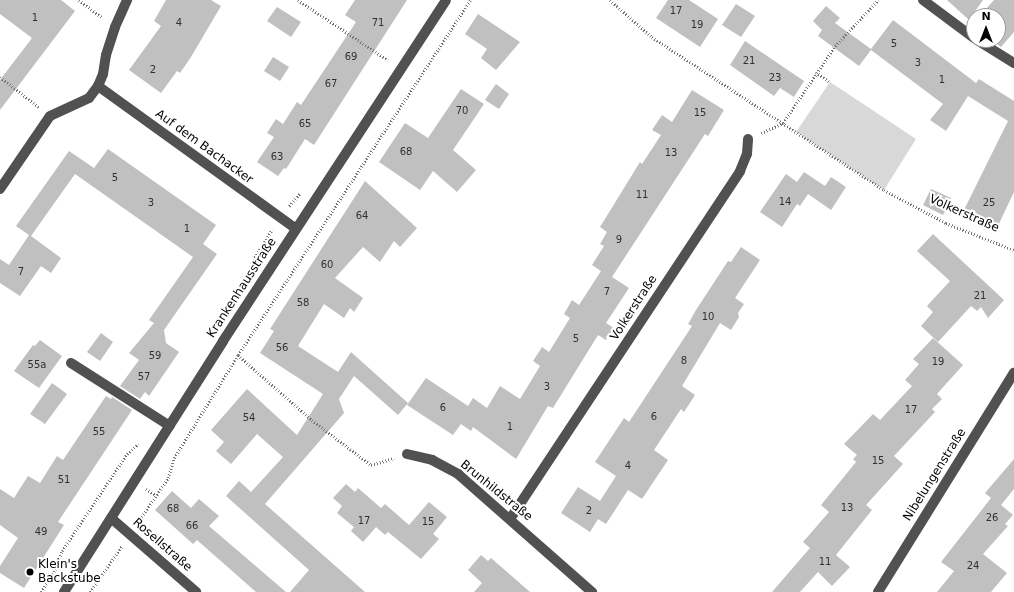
<!DOCTYPE html>
<meta charset="utf-8">
<style>
body{margin:0}
#map{position:relative;width:1014px;height:592px;overflow:hidden;background:#fff;font-family:"DejaVu Sans",sans-serif}
div>[style]{position:absolute}
.green>*{inset:0;background:#d8d8d8}
.building>*{inset:0;background:#c0c0c0}
.path>*{height:2.5px;margin-top:-1.25px;transform-origin:0;background:repeating-linear-gradient(90deg,#737373 0 1px,transparent 0 3px)}
.minor>*{height:10px;margin:-5px;padding:0 5px;transform-origin:5px;border-radius:5px;background:#515151}
.dots>*{width:11px;height:11px;translate:-50% -50%;box-sizing:border-box;border:2px solid #fff;border-radius:50%}
span{translate:-50% -50%;white-space:nowrap;text-align:center;line-height:1.15;-webkit-text-stroke:4px #fff;paint-order:stroke}
.number-label{font-size:10px;color:#303030}
.number-label span{-webkit-text-stroke-width:0}
.street-label{font-size:12px;color:#000}
.poi-label{font-size:12px;color:#000}
.left{translate:0 -50%;text-align:left}
.north{position:absolute;left:966px;top:8px;width:40px;height:40px;box-sizing:border-box;background:#fff;border:1px solid #999;border-radius:50%;rotate:0deg;font-size:11px;font-weight:700;line-height:16px;text-align:center;color:#000}
.north::after{content:'';display:block;margin:auto;width:14px;height:18px;background:#000;clip-path:polygon(50% 0,100% 100%,50% 72%,0 100%)}
</style>
<div id="map">
<div class="green">
<div style="clip-path:polygon(830px 82px,916px 139px,884px 190px,796px 132px)"></div>
</div>
<div class="building">
<div style="clip-path:polygon(0 0,61px 0,75px 11px,0 110px,0 80px,32px 38px,0 14px)"></div>
<div style="clip-path:polygon(166px 0,211px 0,221px 6px,191px 57px,180px 73px,177px 71px,161px 93px,129px 70px,161px 26px,154px 21px)"></div>
<div style="clip-path:polygon(355px 0,407px 0,314px 145px,305px 139px,286px 169px,284px 168px,278px 176px,257px 162px,274px 137px,267px 133px,276px 119px,283px 124px,297px 102px,301px 105px,356px 22px,345px 15px)"></div>
<div style="clip-path:polygon(668px 0,689px 0,718px 19px,700px 47px,656px 18px)"></div>
<div style="clip-path:polygon(947px 0,983px 0,969px 20px)"></div>
<div style="clip-path:polygon(994px 0,1014px 0,1014px 32px,1001px 47px,998px 45px,998px 16px,992px 16px,985px 10px)"></div>
<div style="clip-path:polygon(736px 4px,755px 16px,741px 37px,722px 25px)"></div>
<div style="clip-path:polygon(826px 6px,840px 18px,835px 23px,871px 49px,893px 20px,976px 83px,979px 79px,1014px 101px,1014px 192px,996px 230px,962px 214px,1008px 121px,968px 96px,946px 131px,930px 120px,943px 104px,871px 50px,859px 66px,818px 36px,822px 30px,813px 21px)"></div>
<div style="clip-path:polygon(277px 7px,301px 22px,291px 37px,267px 21px)"></div>
<div style="clip-path:polygon(478px 14px,520px 42px,496px 70px,481px 58px,487px 49px,465px 34px)"></div>
<div style="clip-path:polygon(745px 41px,804px 81px,794px 97px,780px 88px,774px 96px,730px 65px)"></div>
<div style="clip-path:polygon(273px 57px,289px 67px,280px 81px,264px 71px)"></div>
<div style="clip-path:polygon(496px 84px,509px 94px,499px 109px,485px 100px)"></div>
<div style="clip-path:polygon(461px 89px,484px 104px,453px 150px,476px 170px,457px 192px,433px 171px,420px 190px,379px 162px,405px 123px,428px 138px)"></div>
<div style="clip-path:polygon(692px 90px,724px 110px,708px 136px,705px 134px,612px 277px,629px 288px,606px 323px,614px 328px,606px 340px,598px 335px,553px 408px,548px 406px,516px 459px,473px 427px,471px 431px,461px 424px,453px 435px,407px 405px,426px 378px,468px 406px,473px 398px,487px 408px,500px 386px,520px 399px,540px 366px,533px 361px,542px 347px,549px 352px,570px 318px,564px 314px,572px 300px,579px 305px,601px 271px,592px 265px,604px 246px,600px 244px,607px 232px,600px 227px,640px 162px,642px 164px,661px 135px,652px 130px,662px 115px,672px 122px)"></div>
<div style="clip-path:polygon(108px 149px,216px 225px,203px 244px,217px 254px,164px 330px,166px 343px,179px 352px,149px 396px,145px 392px,140px 399px,120px 386px,139px 360px,129px 353px,154px 323px,149px 320px,193px 257px,75px 174px,31px 236px,61px 258px,51px 273px,41px 266px,20px 296px,0 283px,0 259px,9px 265px,29px 235px,16px 226px,69px 151px,94px 168px)"></div>
<div style="clip-path:polygon(804px 172px,825px 186px,831px 177px,846px 187px,831px 210px,808px 194px,800px 206px,797px 204px,782px 227px,760px 212px,786px 174px,797px 182px)"></div>
<div style="clip-path:polygon(365px 181px,417px 228px,400px 247px,394px 241px,380px 262px,363px 247px,335px 278px,363px 298px,354px 312px,350px 308px,344px 318px,324px 304px,298px 346px,338px 372px,351px 352px,408px 403px,398px 415px,354px 376px,339px 399px,344px 413px,265px 504px,365px 592px,290px 592px,309px 570px,226px 496px,239px 481px,251px 492px,283px 457px,257px 434px,231px 464px,216px 451px,224px 442px,211px 430px,247px 389px,297px 435px,323px 394px,260px 353px,274px 331px,270px 329px)"></div>
<div style="clip-path:polygon(931px 189px,951px 198px,943px 215px,923px 205px)"></div>
<div style="clip-path:polygon(933px 234px,1004px 300px,988px 318px,981px 307px,977px 311px,971px 306px,938px 342px,921px 326px,933px 312px,927px 306px,950px 281px,917px 251px)"></div>
<div style="clip-path:polygon(741px 247px,760px 260px,735px 298px,744px 304px,738px 313px,739px 317px,731px 330px,720px 323px,682px 386px,695px 395px,684px 412px,681px 409px,654px 450px,668px 460px,642px 499px,628px 490px,606px 524px,598px 519px,590px 532px,561px 513px,578px 487px,600px 501px,616px 476px,595px 462px,624px 418px,629px 422px,692px 326px,688px 324px,696px 310px,728px 261px,731px 262px)"></div>
<div style="clip-path:polygon(101px 333px,113px 342px,100px 361px,87px 352px)"></div>
<div style="clip-path:polygon(933px 338px,963px 365px,937px 394px,942px 399px,932px 409px,935px 412px,894px 456px,903px 464px,866px 505px,872px 510px,836px 555px,850px 567px,832px 586px,818px 572px,800px 592px,772px 592px,810px 548px,803px 542px,829px 512px,821px 505px,856px 462px,853px 459px,857px 455px,844px 444px,873px 414px,880px 420px,912px 386px,905px 380px,919px 364px,913px 359px)"></div>
<div style="clip-path:polygon(40px 340px,62px 356px,39px 388px,14px 371px,33px 345px,35px 346px)"></div>
<div style="clip-path:polygon(52px 383px,67px 394px,45px 424px,30px 414px)"></div>
<div style="clip-path:polygon(106px 396px,111px 399px,112px 397px,132px 410px,58px 522px,64px 525px,24px 588px,0 573px,0 566px,18px 538px,0 525px,0 489px,14px 498px,28px 476px,40px 483px,57px 456px,63px 460px)"></div>
<div style="clip-path:polygon(1014px 459px,1014px 489px,1001px 505px,1013px 515px,1005px 524px,1008px 526px,983px 554px,1007px 573px,991px 592px,937px 592px,954px 571px,941px 562px,991px 498px,985px 493px)"></div>
<div style="clip-path:polygon(346px 484px,355px 492px,358px 488px,381px 508px,385px 504px,409px 525px,429px 502px,447px 517px,433px 534px,439px 539px,421px 559px,388px 532px,385px 535px,376px 527px,363px 542px,351px 531px,354px 527px,337px 513px,342px 506px,333px 498px)"></div>
<div style="clip-path:polygon(172px 491px,191px 508px,199px 499px,219px 516px,209px 526px,286px 592px,256px 592px,197px 540px,193px 544px,155px 510px)"></div>
<div style="clip-path:polygon(481px 555px,488px 561px,491px 558px,530px 592px,474px 592px,482px 583px,468px 570px)"></div>
</div>
<div class="path">
<div style="left:79px;top:0;width:30px;rotate:37deg"></div>
<div style="left:298px;top:0;width:108px;rotate:33.7deg"></div>
<div style="left:610px;top:0;width:56px;rotate:41.4deg"></div>
<div style="left:652px;top:37px;width:278px;rotate:33.4deg"></div>
<div style="left:884px;top:190px;width:70px;rotate:28deg"></div>
<div style="left:946px;top:223px;width:73px;rotate:21.7deg"></div>
<div style="left:816px;top:72px;width:17px;rotate:36deg"></div>
<div style="left:0;top:77px;width:49px;rotate:37.6deg"></div>
<div style="left:761px;top:133px;width:24px;rotate:-24deg"></div>
<div style="left:783px;top:123px;width:93px;rotate:-56deg"></div>
<div style="left:835px;top:46px;width:63px;rotate:-46.9deg"></div>
<div style="left:289px;top:206px;width:18px;rotate:-49deg"></div>
<div style="left:249px;top:270px;width:11px;rotate:-68deg"></div>
<div style="left:253px;top:260px;width:36px;rotate:-58deg"></div>
<div style="left:238px;top:355px;width:98px;rotate:41.3deg"></div>
<div style="left:312px;top:420px;width:74px;rotate:37.3deg"></div>
<div style="left:371px;top:465px;width:24px;rotate:-17deg"></div>
<div style="left:146px;top:489px;width:12px;rotate:31deg"></div>
<div style="left:138px;top:522px;width:53px;rotate:-55.7deg"></div>
<div style="left:168px;top:478px;width:21px;rotate:-73deg"></div>
<div style="left:174px;top:458px;width:121px;rotate:-58.1deg"></div>
<div style="left:238px;top:355px;width:424px;rotate:-56.8deg"></div>
<div style="left:41px;top:592px;width:26px;rotate:-58deg"></div>
<div style="left:55px;top:570px;width:20px;rotate:-70deg"></div>
<div style="left:62px;top:551px;width:117px;rotate:-56.2deg"></div>
<div style="left:127px;top:454px;width:15px;rotate:-42deg"></div>
<div style="left:90px;top:592px;width:56px;rotate:-55.2deg"></div>
</div>
<div class="minor">
<div style="left:923px;top:0;width:64px;rotate:36.7deg"></div>
<div style="left:977px;top:40px;width:44px;rotate:31.9deg"></div>
<div style="left:98px;top:86px;width:244px;rotate:35.8deg"></div>
<div style="left:0;top:189px;width:88px;rotate:-55.6deg"></div>
<div style="left:50px;top:116px;width:43px;rotate:-24.8deg"></div>
<div style="left:89px;top:98px;width:15px;rotate:-53deg"></div>
<div style="left:98px;top:86px;width:13px;rotate:-67deg"></div>
<div style="left:103px;top:74px;width:19px;rotate:-81deg"></div>
<div style="left:106px;top:55px;width:29px;rotate:-72deg"></div>
<div style="left:115px;top:27px;width:30px;rotate:-66deg"></div>
<div style="left:71px;top:363px;width:117px;rotate:32.5deg"></div>
<div style="left:407px;top:454px;width:26px;rotate:13deg"></div>
<div style="left:432px;top:460px;width:30px;rotate:28deg"></div>
<div style="left:458px;top:474px;width:179px;rotate:41.4deg"></div>
<div style="left:111px;top:518px;width:113px;rotate:41deg"></div>
<div style="left:510px;top:519px;width:417px;rotate:-56.5deg"></div>
<div style="left:740px;top:171px;width:18px;rotate:-68deg"></div>
<div style="left:747px;top:154px;width:15px;rotate:-86deg"></div>
<div style="left:64px;top:592px;width:297px;rotate:-57.6deg"></div>
<div style="left:223px;top:341px;width:407px;rotate:-56.8deg"></div>
<div style="left:878px;top:592px;width:258px;rotate:-58.2deg"></div>
</div>
<div class="dots">
<div style="left:30px;top:572px;background:#000"></div>
</div>
<div class="number-label">
<span style="left:676px;top:11px">17</span>
<span style="left:35px;top:18px">1</span>
<span style="left:179px;top:23px">4</span>
<span style="left:378px;top:23px">71</span>
<span style="left:697px;top:25px">19</span>
<span style="left:894px;top:44px">5</span>
<span style="left:351px;top:57px">69</span>
<span style="left:749px;top:61px">21</span>
<span style="left:918px;top:63px">3</span>
<span style="left:153px;top:70px">2</span>
<span style="left:775px;top:78px">23</span>
<span style="left:942px;top:80px">1</span>
<span style="left:331px;top:84px">67</span>
<span style="left:462px;top:111px">70</span>
<span style="left:700px;top:113px">15</span>
<span style="left:305px;top:124px">65</span>
<span style="left:406px;top:152px">68</span>
<span style="left:671px;top:153px">13</span>
<span style="left:277px;top:157px">63</span>
<span style="left:115px;top:178px">5</span>
<span style="left:642px;top:195px">11</span>
<span style="left:785px;top:202px">14</span>
<span style="left:151px;top:203px">3</span>
<span style="left:989px;top:203px">25</span>
<span style="left:362px;top:216px">64</span>
<span style="left:187px;top:229px">1</span>
<span style="left:619px;top:240px">9</span>
<span style="left:327px;top:265px">60</span>
<span style="left:21px;top:272px">7</span>
<span style="left:607px;top:292px">7</span>
<span style="left:980px;top:296px">21</span>
<span style="left:303px;top:303px">58</span>
<span style="left:708px;top:317px">10</span>
<span style="left:576px;top:339px">5</span>
<span style="left:282px;top:348px">56</span>
<span style="left:155px;top:356px">59</span>
<span style="left:684px;top:361px">8</span>
<span style="left:938px;top:362px">19</span>
<span style="left:37px;top:365px">55a</span>
<span style="left:144px;top:377px">57</span>
<span style="left:547px;top:387px">3</span>
<span style="left:443px;top:408px">6</span>
<span style="left:911px;top:410px">17</span>
<span style="left:654px;top:417px">6</span>
<span style="left:249px;top:418px">54</span>
<span style="left:510px;top:427px">1</span>
<span style="left:99px;top:432px">55</span>
<span style="left:878px;top:461px">15</span>
<span style="left:628px;top:466px">4</span>
<span style="left:64px;top:480px">51</span>
<span style="left:847px;top:508px">13</span>
<span style="left:173px;top:509px">68</span>
<span style="left:589px;top:511px">2</span>
<span style="left:992px;top:518px">26</span>
<span style="left:364px;top:521px">17</span>
<span style="left:428px;top:522px">15</span>
<span style="left:192px;top:526px">66</span>
<span style="left:41px;top:532px">49</span>
<span style="left:825px;top:562px">11</span>
<span style="left:973px;top:566px">24</span>
</div>
<div class="street-label">
<span style="left:204px;top:147px;rotate:36deg">Auf dem Bachacker</span>
<span style="left:964px;top:214px;rotate:24deg">Volkerstraße</span>
<span style="left:242px;top:288px;rotate:-57deg">Krankenhausstraße</span>
<span style="left:634px;top:308px;rotate:-57deg">Volkerstraße</span>
<span style="left:935px;top:475px;rotate:-58deg">Nibelungenstraße</span>
<span style="left:496px;top:491px;rotate:39deg">Brunhildstraße</span>
<span style="left:162px;top:545px;rotate:41deg">Rosellstraße</span>
</div>
<div class="poi-label">
<span class="left" style="left:38px;top:572px">Klein's<br>Backstube</span>
</div>
<div class="north">N</div>
</div>
